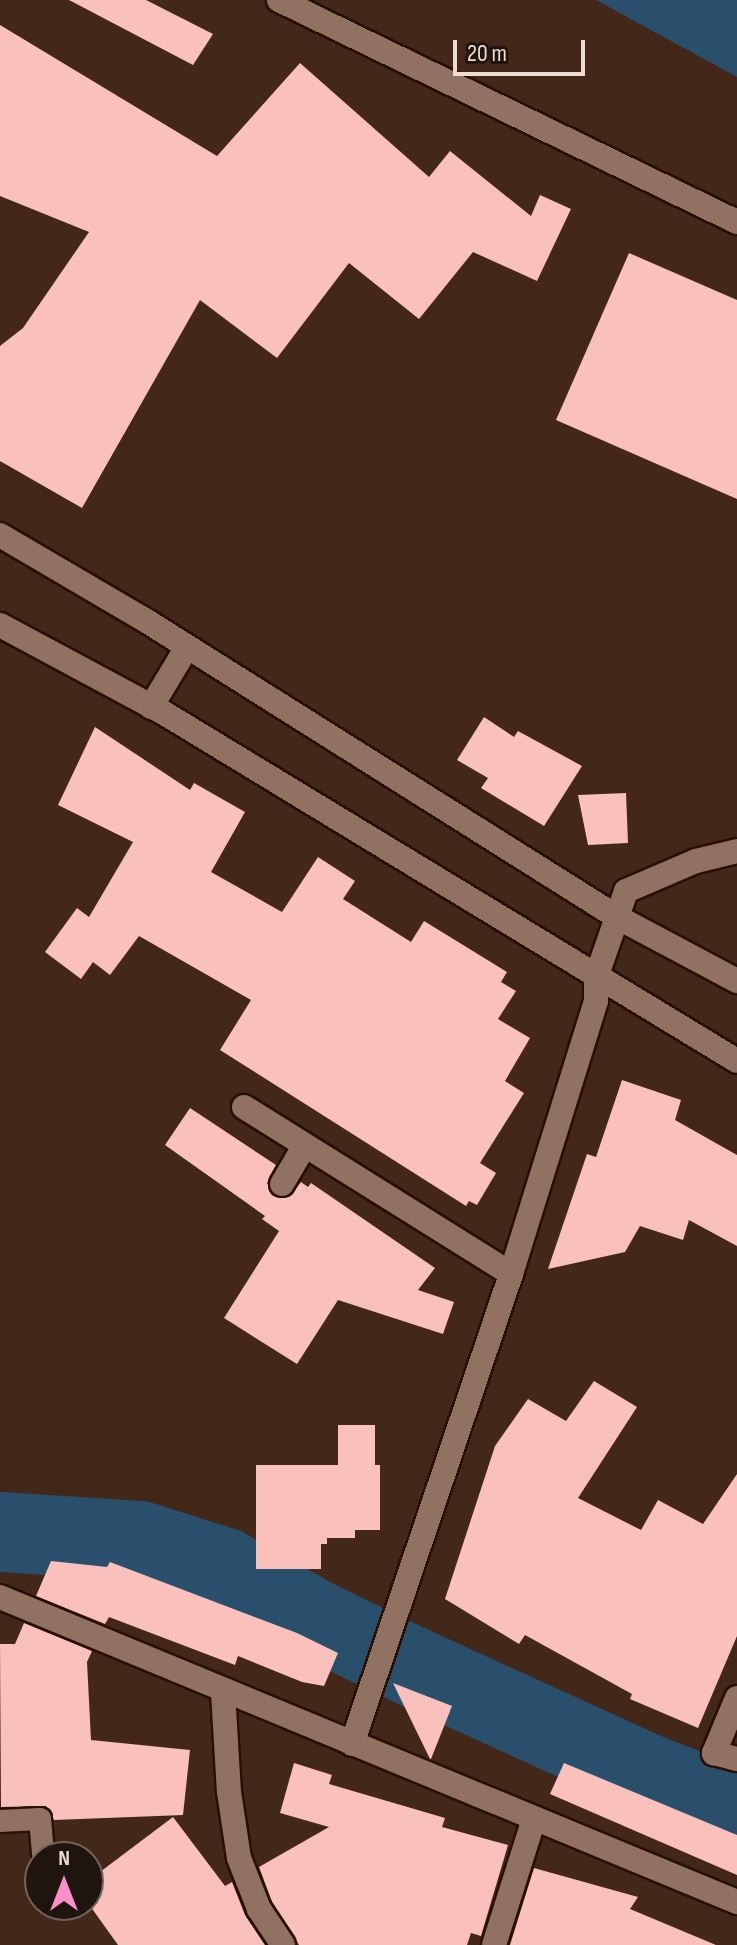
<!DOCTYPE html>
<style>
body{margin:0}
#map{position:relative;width:737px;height:1945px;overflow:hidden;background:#43281a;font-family:"Sofia Sans Condensed",sans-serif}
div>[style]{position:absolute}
.water>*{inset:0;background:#2a4f6d}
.river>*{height:80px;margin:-40px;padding:0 40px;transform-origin:40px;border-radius:40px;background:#2a4f6d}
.building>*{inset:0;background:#f9c0bc}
.roads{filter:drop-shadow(2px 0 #281004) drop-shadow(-2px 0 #281004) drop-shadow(0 2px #281004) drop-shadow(0 -2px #281004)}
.lane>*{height:22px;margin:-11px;padding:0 11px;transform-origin:11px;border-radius:11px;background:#917262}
.street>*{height:24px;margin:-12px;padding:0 12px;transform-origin:12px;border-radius:12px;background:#917262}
span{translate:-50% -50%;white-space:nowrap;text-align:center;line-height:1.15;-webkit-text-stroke:8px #20150e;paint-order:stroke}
.north{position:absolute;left:24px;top:1841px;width:80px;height:80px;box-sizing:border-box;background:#20150e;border:2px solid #72645c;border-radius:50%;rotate:0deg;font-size:22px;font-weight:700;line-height:32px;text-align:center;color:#eddbd2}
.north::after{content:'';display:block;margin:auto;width:28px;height:36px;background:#f98fca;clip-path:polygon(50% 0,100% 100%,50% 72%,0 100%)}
.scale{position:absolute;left:453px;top:40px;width:132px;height:36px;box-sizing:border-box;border:4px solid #eddbd2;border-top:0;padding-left:10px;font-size:24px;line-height:28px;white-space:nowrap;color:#eddbd2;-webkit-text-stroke:6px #20150e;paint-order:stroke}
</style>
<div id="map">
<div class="water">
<div style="clip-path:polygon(596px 0,737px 0,737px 77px)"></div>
</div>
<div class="river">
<div style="left:0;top:1532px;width:140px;rotate:3.7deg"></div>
<div style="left:140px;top:1541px;width:89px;rotate:17.6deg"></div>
<div style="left:225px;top:1568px;width:105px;rotate:29.7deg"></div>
<div style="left:316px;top:1620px;width:118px;rotate:25.7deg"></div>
<div style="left:422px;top:1671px;width:251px;rotate:24.5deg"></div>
<div style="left:650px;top:1775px;width:93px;rotate:20.8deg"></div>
</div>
<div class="building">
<div style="clip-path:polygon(69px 0,146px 0,213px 34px,193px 65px)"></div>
<div style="clip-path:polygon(0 25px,217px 156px,300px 63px,429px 177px,450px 151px,531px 216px,540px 195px,571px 209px,537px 281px,473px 252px,419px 319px,349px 263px,277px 358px,200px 300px,82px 508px,0 461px,0 346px,23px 328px,89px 232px,0 196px)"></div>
<div style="clip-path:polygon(629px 253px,737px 300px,737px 499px,556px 420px)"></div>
<div style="clip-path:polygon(484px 717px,514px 737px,518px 731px,582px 766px,544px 826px,481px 788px,488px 778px,457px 760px)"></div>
<div style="clip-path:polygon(95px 727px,190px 790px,194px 783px,245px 812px,211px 872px,282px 912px,318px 857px,355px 881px,343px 899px,411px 942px,424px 921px,507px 972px,501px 982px,516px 991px,498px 1019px,530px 1038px,505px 1081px,524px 1093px,480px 1163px,496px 1173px,477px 1205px,469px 1201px,466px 1206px,220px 1050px,251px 1000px,139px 936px,110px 975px,93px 962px,81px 979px,45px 952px,77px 908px,89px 917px,133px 842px,58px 805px)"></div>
<div style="clip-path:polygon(626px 793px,628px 843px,588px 845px,578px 795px)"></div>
<div style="clip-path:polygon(622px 1080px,681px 1100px,675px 1120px,737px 1155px,737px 1246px,689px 1220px,683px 1240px,640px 1226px,625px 1252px,548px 1269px,587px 1154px,596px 1157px)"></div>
<div style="clip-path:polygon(190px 1108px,276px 1165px,267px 1183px,274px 1196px,289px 1197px,301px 1182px,308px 1187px,311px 1183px,435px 1268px,418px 1290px,454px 1302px,443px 1334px,338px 1300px,297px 1364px,224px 1318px,279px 1231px,262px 1219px,265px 1216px,165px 1145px)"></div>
<div style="clip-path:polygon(594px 1381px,637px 1407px,578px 1498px,641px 1530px,658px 1500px,703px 1524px,737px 1474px,737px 1636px,698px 1728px,630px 1699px,632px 1694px,525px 1635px,519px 1644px,445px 1599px,495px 1446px,528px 1399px,566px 1421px)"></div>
<div style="clip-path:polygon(338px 1425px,375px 1425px,375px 1465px,380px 1465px,380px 1530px,355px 1530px,355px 1538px,327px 1538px,327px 1544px,321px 1544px,321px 1569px,256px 1569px,256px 1465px,338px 1465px)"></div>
<div style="clip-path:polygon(51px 1561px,107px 1567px,110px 1562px,297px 1633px,338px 1653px,324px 1686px,302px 1682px,238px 1656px,235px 1665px,109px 1617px,105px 1624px,36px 1596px)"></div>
<div style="clip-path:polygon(24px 1623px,92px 1651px,87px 1662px,91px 1740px,190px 1750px,183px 1815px,54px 1820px,46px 1806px,1px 1807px,0 1644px,15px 1644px)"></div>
<div style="clip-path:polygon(393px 1683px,452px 1706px,431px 1759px,430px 1759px)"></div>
<div style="clip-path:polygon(294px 1763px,332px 1775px,329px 1784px,445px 1818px,442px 1827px,508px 1845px,481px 1936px,471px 1933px,467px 1945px,299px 1945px,272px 1902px,259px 1867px,329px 1827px,280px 1813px)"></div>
<div style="clip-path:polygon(564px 1763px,737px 1835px,737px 1875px,550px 1794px)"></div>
<div style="clip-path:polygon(173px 1817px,225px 1886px,232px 1882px,245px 1915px,265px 1945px,118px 1945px,88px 1903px,88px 1881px)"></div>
<div style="clip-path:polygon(534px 1868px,638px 1897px,630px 1909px,716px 1945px,510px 1945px)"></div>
</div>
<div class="roads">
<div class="lane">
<div style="left:0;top:1821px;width:40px;rotate:-2.9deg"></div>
<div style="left:40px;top:1819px;width:38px;rotate:85deg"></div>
</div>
<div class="street">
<div style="left:279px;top:0;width:509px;rotate:25.86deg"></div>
<div style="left:0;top:535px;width:168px;rotate:30.4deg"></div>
<div style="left:145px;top:620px;width:558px;rotate:32.18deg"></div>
<div style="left:617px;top:917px;width:136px;rotate:28.1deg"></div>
<div style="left:0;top:625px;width:186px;rotate:28.2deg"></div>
<div style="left:164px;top:713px;width:670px;rotate:31.27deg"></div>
<div style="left:151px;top:707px;width:70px;rotate:-59deg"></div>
<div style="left:244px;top:1107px;width:315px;rotate:32deg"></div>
<div style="left:282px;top:1184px;width:45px;rotate:-59.5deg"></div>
<div style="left:0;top:1597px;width:798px;rotate:22.48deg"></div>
<div style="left:223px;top:1692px;width:100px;rotate:86.6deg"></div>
<div style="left:229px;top:1792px;width:67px;rotate:81.4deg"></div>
<div style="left:239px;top:1858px;width:55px;rotate:68.6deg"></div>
<div style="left:259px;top:1909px;width:43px;rotate:56.3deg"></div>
<div style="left:737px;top:1698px;width:60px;rotate:112.7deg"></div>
<div style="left:714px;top:1753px;width:24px;rotate:15deg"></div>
<div style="left:352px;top:1744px;width:496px;rotate:-71.3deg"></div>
<div style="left:511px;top:1274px;width:286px;rotate:-72.7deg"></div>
<div style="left:596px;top:1001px;width:23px;rotate:-90deg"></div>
<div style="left:596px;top:978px;width:92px;rotate:-71deg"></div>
<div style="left:626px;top:891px;width:76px;rotate:-23.2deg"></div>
<div style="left:696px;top:861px;width:42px;rotate:-13.7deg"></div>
<div style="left:494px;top:1945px;width:132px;rotate:-72.4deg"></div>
</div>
</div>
<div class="north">N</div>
<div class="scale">20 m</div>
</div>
